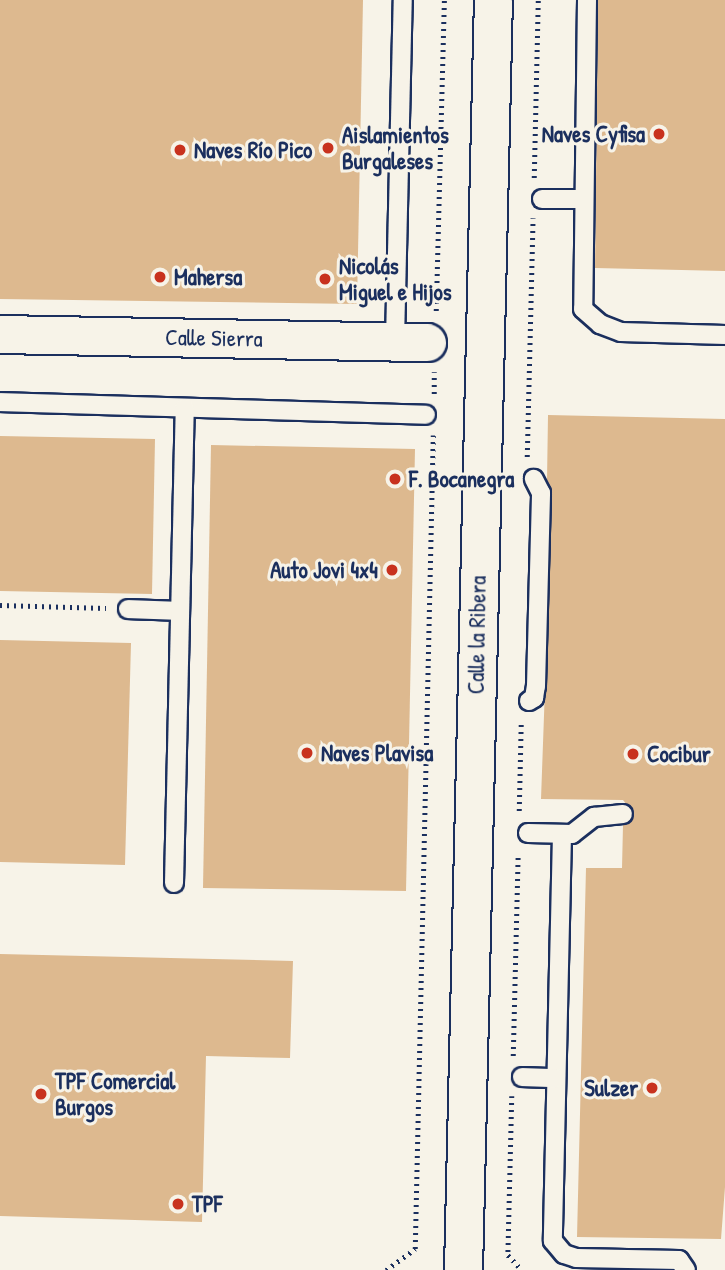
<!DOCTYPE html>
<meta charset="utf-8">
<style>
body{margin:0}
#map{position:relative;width:725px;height:1270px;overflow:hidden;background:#f7f3e8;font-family:"Patrick Hand",sans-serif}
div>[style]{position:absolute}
.building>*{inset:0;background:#ddb98f}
.path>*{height:4.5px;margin-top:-2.25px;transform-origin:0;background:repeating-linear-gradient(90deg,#1b2f5e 0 2px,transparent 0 7px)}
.roads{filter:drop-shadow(2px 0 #1b2f5e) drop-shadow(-2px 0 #1b2f5e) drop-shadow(0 2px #1b2f5e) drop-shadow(0 -2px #1b2f5e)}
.service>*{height:18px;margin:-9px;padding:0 9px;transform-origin:9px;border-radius:9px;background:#f7f3e8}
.minor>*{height:37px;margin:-18.5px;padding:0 18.5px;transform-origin:18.5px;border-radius:18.5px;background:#f7f3e8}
.dots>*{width:19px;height:19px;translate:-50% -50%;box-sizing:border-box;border:4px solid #f7f3e8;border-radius:50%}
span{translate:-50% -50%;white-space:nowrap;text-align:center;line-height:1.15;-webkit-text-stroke:6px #f7f3e8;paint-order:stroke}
.poi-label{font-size:23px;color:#1b2f5e;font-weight:700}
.right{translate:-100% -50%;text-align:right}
.left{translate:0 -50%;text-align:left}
.street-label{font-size:23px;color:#1b2f5e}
</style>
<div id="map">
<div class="building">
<div style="clip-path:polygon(0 0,363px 0,357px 304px,0 299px)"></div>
<div style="clip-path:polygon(598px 0,725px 0,725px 271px,595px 268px)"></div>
<div style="clip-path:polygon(548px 415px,725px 419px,725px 1187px,721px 1239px,577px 1237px,586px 868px,622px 868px,623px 825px,630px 823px,634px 814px,623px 800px,541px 799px,552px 493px,547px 480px)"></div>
<div style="clip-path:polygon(0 436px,155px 439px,152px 594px,0 591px)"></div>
<div style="clip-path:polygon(211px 445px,415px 449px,406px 891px,203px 888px)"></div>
<div style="clip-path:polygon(0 640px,131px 643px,125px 865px,0 862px)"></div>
<div style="clip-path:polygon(0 954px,293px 961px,290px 1058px,206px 1056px,202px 1222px,0 1216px)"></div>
</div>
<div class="path">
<div style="left:534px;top:178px;width:178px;rotate:-88.7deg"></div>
<div style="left:436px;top:311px;width:311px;rotate:-88.5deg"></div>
<div style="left:434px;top:394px;width:22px;rotate:-90deg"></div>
<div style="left:527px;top:457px;width:239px;rotate:-88.6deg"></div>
<div style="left:0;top:605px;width:106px;rotate:1.6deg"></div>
<div style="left:519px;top:811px;width:89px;rotate:-88.7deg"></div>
<div style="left:513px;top:1056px;width:201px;rotate:-88.6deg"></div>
<div style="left:512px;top:1096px;width:159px;rotate:91.4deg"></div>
<div style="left:508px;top:1255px;width:21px;rotate:47deg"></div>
<div style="left:386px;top:1270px;width:36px;rotate:-36deg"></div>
<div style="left:415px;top:1249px;width:814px;rotate:-88.73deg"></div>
</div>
<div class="roads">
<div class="service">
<div style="left:587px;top:0;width:309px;rotate:90.7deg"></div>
<div style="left:583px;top:309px;width:23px;rotate:41deg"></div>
<div style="left:600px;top:324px;width:22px;rotate:21deg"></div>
<div style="left:621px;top:332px;width:104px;rotate:1.7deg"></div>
<div style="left:542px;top:199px;width:41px"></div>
<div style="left:395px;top:341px;width:341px;rotate:-88.7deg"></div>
<div style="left:0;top:402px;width:426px;rotate:1.7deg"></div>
<div style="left:128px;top:609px;width:52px;rotate:2.2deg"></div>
<div style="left:529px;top:701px;width:6px;rotate:-31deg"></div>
<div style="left:534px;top:698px;width:12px;rotate:-81deg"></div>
<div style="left:536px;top:686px;width:193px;rotate:-88.5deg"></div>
<div style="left:541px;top:493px;width:16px;rotate:-117deg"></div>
<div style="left:528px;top:833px;width:44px;rotate:1.3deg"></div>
<div style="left:572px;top:834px;width:28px;rotate:-38deg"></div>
<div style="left:594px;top:817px;width:29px;rotate:-6deg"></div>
<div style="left:562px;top:834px;width:407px;rotate:91.3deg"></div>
<div style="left:553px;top:1241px;width:17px;rotate:50deg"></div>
<div style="left:564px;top:1254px;width:13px;rotate:18deg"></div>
<div style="left:576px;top:1258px;width:103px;rotate:1.1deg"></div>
<div style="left:679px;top:1260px;width:12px;rotate:55deg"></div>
<div style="left:174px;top:883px;width:475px;rotate:-88.7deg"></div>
<div style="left:522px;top:1077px;width:34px;rotate:2deg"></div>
</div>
<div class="minor">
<div style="left:0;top:334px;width:427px;rotate:1.1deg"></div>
<div style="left:463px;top:1270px;width:1270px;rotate:-88.65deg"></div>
</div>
</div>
<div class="dots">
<div style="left:659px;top:134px;background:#c8321e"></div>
<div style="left:328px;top:148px;background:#c8321e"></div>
<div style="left:180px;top:150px;background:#c8321e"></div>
<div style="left:160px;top:277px;background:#c8321e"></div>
<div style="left:325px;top:279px;background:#c8321e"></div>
<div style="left:395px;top:479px;background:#c8321e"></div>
<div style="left:392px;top:570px;background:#c8321e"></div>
<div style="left:307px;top:753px;background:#c8321e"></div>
<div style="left:633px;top:754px;background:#c8321e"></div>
<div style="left:652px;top:1088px;background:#c8321e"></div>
<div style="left:41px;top:1094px;background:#c8321e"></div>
<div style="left:178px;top:1204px;background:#c8321e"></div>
</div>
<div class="poi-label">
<span class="right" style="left:645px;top:134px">Naves Cyfisa</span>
<span class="left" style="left:342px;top:148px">Aislamientos<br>Burgaleses</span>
<span class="left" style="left:194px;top:150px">Naves Río Pico</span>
<span class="left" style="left:339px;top:279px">Nicolás<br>Miguel e Hijos</span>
<span class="left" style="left:174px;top:277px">Mahersa</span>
<span class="left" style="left:409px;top:479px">F. Bocanegra</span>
<span class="right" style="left:378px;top:570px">Auto Jovi 4x4</span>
<span class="left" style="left:321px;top:753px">Naves Plavisa</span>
<span class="left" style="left:647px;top:754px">Cocibur</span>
<span class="left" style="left:55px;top:1094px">TPF Comercial<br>Burgos</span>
<span class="right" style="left:638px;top:1088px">Sulzer</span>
<span class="left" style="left:192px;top:1204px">TPF</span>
</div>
<div class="street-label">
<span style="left:214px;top:338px;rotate:1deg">Calle Sierra</span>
<span style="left:477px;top:635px;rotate:-89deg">Calle la Ribera</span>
</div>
</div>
